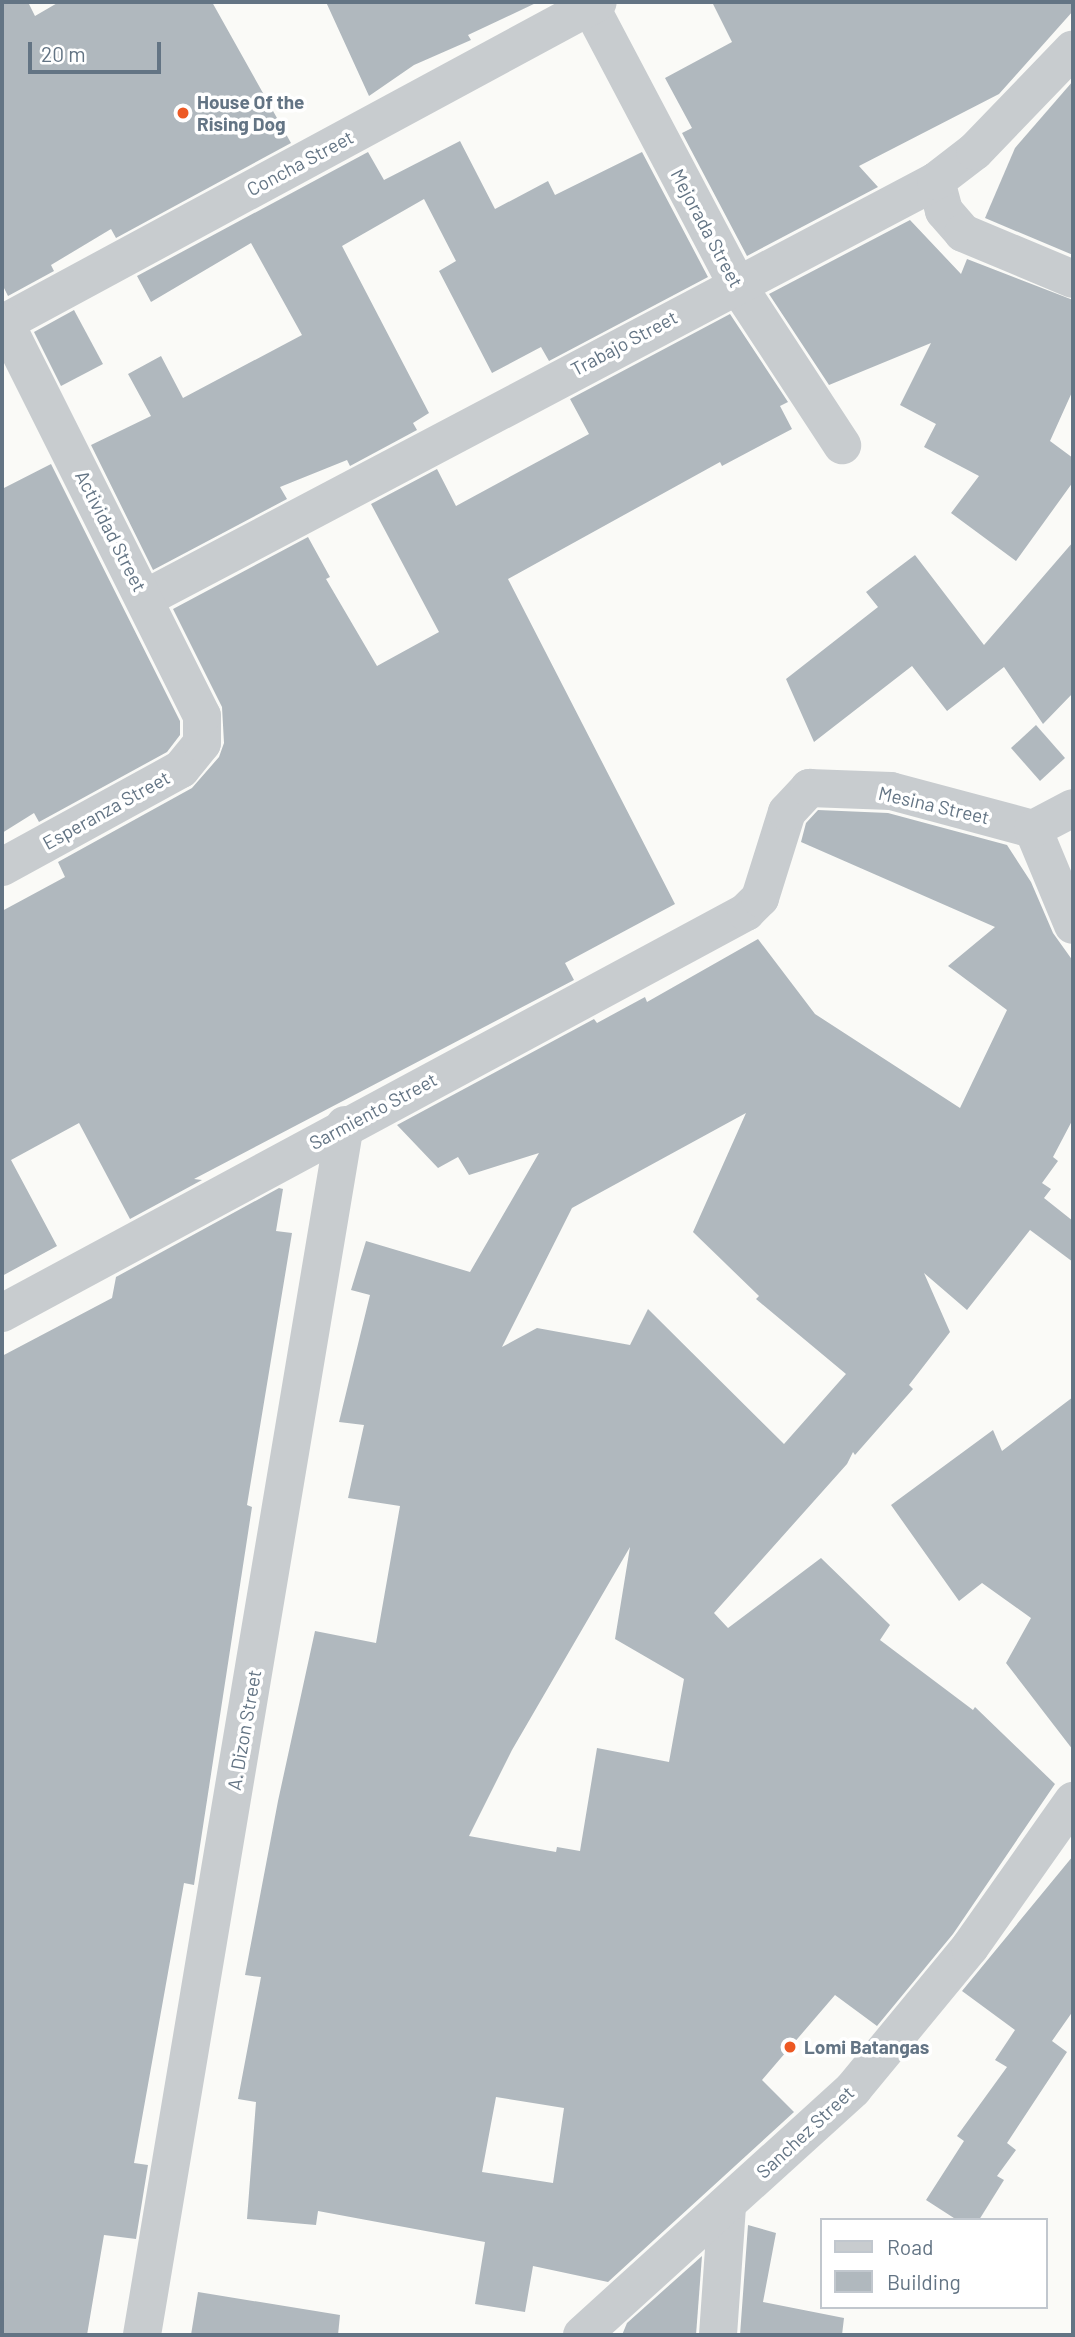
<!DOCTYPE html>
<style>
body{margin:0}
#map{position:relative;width:1075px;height:2337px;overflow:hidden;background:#fafaf7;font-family:Barlow,sans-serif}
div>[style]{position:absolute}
.building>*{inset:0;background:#b0b8be}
.minor>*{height:38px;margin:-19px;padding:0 19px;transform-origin:19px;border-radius:19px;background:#c8cccf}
.tertiary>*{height:38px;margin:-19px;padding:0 19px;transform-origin:19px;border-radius:19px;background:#c8cccf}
.dots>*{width:19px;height:19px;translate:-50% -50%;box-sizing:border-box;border:4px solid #fff;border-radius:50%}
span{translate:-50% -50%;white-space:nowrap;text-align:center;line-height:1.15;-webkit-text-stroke:7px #fff;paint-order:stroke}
.poi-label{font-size:19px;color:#637484;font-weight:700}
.left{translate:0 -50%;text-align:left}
.street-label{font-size:19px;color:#637484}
.frame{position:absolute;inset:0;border:4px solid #637484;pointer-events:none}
.legend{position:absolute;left:820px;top:2218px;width:228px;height:91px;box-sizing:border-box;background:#fff;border:2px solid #c1c7ce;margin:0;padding:9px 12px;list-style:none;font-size:21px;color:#637484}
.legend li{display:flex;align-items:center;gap:14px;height:35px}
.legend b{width:35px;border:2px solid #c1c7ce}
.scale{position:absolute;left:28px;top:42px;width:133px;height:32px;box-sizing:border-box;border:4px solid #637484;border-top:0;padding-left:9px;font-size:21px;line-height:24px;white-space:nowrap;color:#637484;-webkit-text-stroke:5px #fff;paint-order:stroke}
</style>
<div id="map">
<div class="building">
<div style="clip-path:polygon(2px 2px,28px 2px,35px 16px,59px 2px,212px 2px,291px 143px,116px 238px,111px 229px,51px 265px,54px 271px,8px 296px,2px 284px)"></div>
<div style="clip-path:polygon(326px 2px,538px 2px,468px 35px,471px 40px,414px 65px,369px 96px)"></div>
<div style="clip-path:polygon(712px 2px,1073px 2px,1073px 11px,999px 94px,859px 166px,878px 187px,747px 256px,682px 133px,692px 128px,665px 78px,732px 42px)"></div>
<div style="clip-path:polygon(1073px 81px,1073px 255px,985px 218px,1015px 148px)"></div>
<div style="clip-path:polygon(460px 141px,495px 209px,548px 181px,555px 195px,642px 152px,708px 277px,549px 361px,541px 347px,492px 373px,439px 271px,456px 261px,424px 199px,342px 246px,429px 413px,413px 423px,417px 430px,350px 466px,347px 460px,280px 487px,287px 499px,153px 570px,91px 445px,151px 416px,128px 374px,161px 356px,183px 398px,302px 335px,251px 243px,151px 302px,137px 276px,368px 152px,384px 180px)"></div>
<div style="clip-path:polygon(910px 220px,961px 274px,967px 259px,1073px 300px,1073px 390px,1050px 441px,1073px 458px,1073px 482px,1016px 561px,951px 513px,979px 476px,924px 447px,936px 424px,900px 405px,931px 343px,829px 385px,769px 294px)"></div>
<div style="clip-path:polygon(74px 310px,103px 364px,61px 386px,34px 332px)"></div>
<div style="clip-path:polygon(730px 314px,788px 402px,780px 406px,792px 429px,722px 466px,720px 462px,508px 579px,675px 904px,565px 963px,574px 980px,194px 1179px,202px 1180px,130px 1219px,79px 1123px,11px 1160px,57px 1246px,2px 1276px,2px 911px,65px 877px,58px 862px,192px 788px,219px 757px,224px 743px,222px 707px,173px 609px,308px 537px,330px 577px,326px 579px,377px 666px,439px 632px,371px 504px,437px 469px,456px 506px,589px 434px,570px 399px)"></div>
<div style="clip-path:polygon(51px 464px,180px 721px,180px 735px,167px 752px,39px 822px,34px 813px,2px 833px,2px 489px)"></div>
<div style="clip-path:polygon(1073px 542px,1073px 693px,1043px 724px,1004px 667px,947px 711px,912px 666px,814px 742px,786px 679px,878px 607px,866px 592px,915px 555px,984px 645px)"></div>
<div style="clip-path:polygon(1036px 725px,1065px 758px,1040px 781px,1011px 748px)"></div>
<div style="clip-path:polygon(evenodd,818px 810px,888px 813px,1007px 845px,1031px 882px,1053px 933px,1073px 961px,1073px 1119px,1053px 1157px,1058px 1161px,1042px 1183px,1051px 1189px,1044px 1198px,1073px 1221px,1073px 1262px,1030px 1230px,967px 1310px,924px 1273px,950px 1332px,909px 1385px,913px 1389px,855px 1455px,853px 1452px,847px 1464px,714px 1613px,728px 1628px,821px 1558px,890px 1625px,880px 1640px,973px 1710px,975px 1707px,1055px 1784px,953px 1934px,877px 2026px,835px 1995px,762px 2080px,794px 2112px,608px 2282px,533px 2266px,525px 2312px,475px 2304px,485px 2242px,318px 2211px,316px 2225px,247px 2219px,256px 2102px,238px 2099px,261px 1977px,245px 1975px,278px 1801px,315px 1631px,376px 1643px,400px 1506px,348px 1498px,364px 1425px,339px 1422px,370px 1295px,351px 1290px,366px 1241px,470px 1272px,539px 1153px,469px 1175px,458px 1157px,438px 1168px,397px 1125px,594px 1019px,597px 1023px,645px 997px,647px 1002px,758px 939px,815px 1014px,960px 1108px,1007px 1010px,948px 966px,995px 927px,801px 842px,806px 823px,818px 810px,746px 1113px,693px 1232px,759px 1296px,756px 1299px,846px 1374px,784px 1444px,648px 1309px,630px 1345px,537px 1328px,502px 1347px,572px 1208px,746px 1113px,818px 810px,630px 1547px,615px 1639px,684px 1679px,669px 1762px,597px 1748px,580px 1851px,557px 1847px,556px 1852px,469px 1836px,512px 1750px,630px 1547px,818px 810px,496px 2097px,564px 2108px,553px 2183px,482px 2172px,496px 2097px)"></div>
<div style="clip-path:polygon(279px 1188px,283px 1189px,276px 1231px,292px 1233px,247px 1505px,252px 1507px,194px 1885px,184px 1883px,134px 2163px,148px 2165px,136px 2239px,104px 2235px,87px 2335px,2px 2335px,2px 1356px,112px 1298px,116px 1277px)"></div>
<div style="clip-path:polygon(1073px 1397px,1073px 1750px,1006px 1663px,1031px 1618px,982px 1583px,959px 1601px,891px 1505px,993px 1430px,1002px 1451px)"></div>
<div style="clip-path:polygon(1073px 1856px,1073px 2011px,1052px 2041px,1067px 2052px,1007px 2143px,1016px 2150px,997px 2176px,1004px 2180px,979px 2220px,957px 2220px,926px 2200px,964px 2141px,957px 2136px,1007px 2067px,995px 2060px,1015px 2030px,962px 1991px)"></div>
<div style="clip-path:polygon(748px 2225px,776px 2233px,763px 2302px,844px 2318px,842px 2335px,740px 2335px)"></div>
<div style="clip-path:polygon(702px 2256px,696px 2335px,622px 2335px,627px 2323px)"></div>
<div style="clip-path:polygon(198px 2292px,340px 2315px,338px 2335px,191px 2335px)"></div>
</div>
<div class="minor">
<div style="left:588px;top:2px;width:318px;rotate:62.2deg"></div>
<div style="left:736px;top:283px;width:194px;rotate:56.8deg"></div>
<div style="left:936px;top:181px;width:31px;rotate:75deg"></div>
<div style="left:944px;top:211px;width:29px;rotate:49deg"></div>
<div style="left:963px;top:233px;width:119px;rotate:22.7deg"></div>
<div style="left:2px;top:324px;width:677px;rotate:-28.38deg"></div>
<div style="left:144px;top:599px;width:896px;rotate:-27.82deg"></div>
<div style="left:936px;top:181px;width:49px;rotate:-37.6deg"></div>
<div style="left:975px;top:151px;width:141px;rotate:-46.1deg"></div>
<div style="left:1033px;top:829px;width:104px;rotate:67.4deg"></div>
<div style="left:2px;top:867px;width:204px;rotate:-28.7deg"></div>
<div style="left:181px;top:769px;width:33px;rotate:-51deg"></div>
<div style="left:202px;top:743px;width:27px;rotate:-90deg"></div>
<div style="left:202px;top:716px;width:440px;rotate:-116.6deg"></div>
<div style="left:2px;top:1313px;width:845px;rotate:-28.32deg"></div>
<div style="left:746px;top:912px;width:20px;rotate:-45deg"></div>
<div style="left:760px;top:898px;width:90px;rotate:-72.6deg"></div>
<div style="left:787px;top:812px;width:33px;rotate:-47deg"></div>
<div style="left:809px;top:788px;width:82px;rotate:2.1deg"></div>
<div style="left:891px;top:791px;width:147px;rotate:15deg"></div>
<div style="left:1033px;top:829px;width:45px;rotate:-27.7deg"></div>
<div style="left:142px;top:2335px;width:1227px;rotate:-80.48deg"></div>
<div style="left:718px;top:2335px;width:130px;rotate:-86deg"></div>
</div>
<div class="tertiary">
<div style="left:582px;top:2335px;width:366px;rotate:-42.2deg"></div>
<div style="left:853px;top:2089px;width:184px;rotate:-50.5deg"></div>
<div style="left:970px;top:1947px;width:179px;rotate:-54.8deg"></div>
</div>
<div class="dots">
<div style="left:183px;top:113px;background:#ed5924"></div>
<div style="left:790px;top:2047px;background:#ed5924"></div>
</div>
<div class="poi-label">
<span class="left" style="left:197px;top:113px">House Of the<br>Rising Dog</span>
<span class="left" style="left:804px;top:2047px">Lomi Batangas</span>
</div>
<div class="street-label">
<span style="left:300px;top:163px;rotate:-28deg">Concha Street</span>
<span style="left:707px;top:228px;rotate:62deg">Mejorada Street</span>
<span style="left:624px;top:343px;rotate:-28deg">Trabajo Street</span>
<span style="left:111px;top:531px;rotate:63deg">Actividad Street</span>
<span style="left:934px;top:805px;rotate:13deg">Mesina Street</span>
<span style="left:106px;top:810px;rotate:-29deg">Esperanza Street</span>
<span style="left:373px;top:1111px;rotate:-28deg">Sarmiento Street</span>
<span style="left:244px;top:1730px;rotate:-80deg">A. Dizon Street</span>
<span style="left:805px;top:2132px;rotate:-43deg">Sanchez Street</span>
</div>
<div class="frame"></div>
<ul class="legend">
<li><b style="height:9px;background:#c8cccf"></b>Road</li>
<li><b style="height:19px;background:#b0b8be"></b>Building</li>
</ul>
<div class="scale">20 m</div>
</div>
